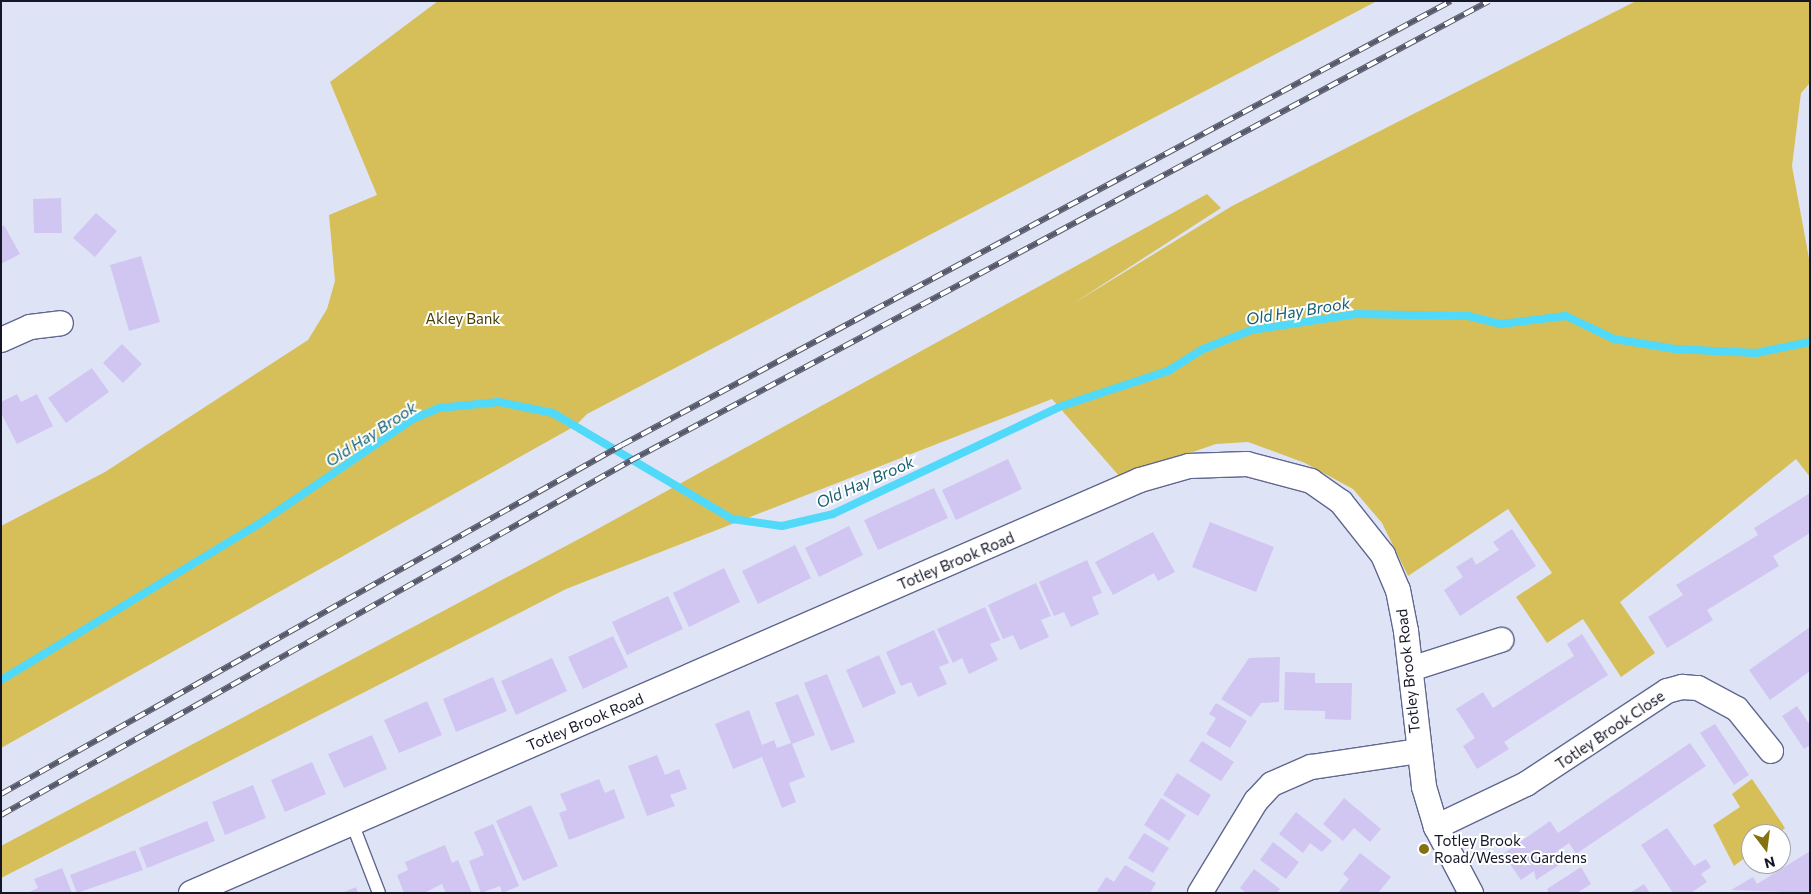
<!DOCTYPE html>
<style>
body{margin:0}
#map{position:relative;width:1811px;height:894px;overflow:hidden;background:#dfe3f6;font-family:Commissioner,sans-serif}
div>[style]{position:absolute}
.green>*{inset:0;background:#d6bf59}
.stream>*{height:8px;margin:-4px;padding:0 4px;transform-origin:4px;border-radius:4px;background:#50d9f9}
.building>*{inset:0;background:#d1c6f2}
.roads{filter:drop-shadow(1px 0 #606790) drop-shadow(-1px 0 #606790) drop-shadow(0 1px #606790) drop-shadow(0 -1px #606790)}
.service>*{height:12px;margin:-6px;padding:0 6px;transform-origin:6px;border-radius:6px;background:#fff}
.minor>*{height:24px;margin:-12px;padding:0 12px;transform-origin:12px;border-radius:12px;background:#fff}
.rail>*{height:5.5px;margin-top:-2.75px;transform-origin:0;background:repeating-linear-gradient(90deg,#fff 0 11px,#56596a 0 22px);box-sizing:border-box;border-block:1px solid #56596a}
.dots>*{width:14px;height:14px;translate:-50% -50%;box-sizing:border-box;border:2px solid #fff;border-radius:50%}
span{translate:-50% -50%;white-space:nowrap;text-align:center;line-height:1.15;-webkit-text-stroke:4px #fff;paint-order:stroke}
.park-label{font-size:15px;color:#4a3e02}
.street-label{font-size:15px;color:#151728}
.poi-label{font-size:15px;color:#151728}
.left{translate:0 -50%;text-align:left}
.water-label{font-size:16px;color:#156172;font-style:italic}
.frame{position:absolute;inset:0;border:2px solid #151728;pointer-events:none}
.north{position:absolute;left:1741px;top:824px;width:50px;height:50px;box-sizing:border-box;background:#fff;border:1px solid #a1a2a9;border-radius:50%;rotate:165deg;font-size:14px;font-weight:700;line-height:20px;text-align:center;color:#151728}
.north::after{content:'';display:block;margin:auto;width:18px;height:22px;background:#847111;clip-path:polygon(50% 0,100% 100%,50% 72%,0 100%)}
</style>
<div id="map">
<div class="green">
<div style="clip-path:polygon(438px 1px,1377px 1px,587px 414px,575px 426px,1px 748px,1px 526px,105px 472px,308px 340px,327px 309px,335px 281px,329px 215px,377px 195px,330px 82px)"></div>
<div style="clip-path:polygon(1636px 1px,1810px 1px,1810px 83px,1801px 93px,1792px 166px,1810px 264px,1810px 477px,1796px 459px,1620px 602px,1655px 653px,1621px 677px,1583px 619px,1547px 643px,1516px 597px,1552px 573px,1508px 509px,1408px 576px,1382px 523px,1353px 489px,1305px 463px,1248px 442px,1216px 444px,1120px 477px,1052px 399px,566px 589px,1px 878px,1px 846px,592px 532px,1207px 194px,1221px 208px,1071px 305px,1232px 206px)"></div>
<div style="clip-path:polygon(1752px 779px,1785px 828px,1777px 834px,1751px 834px,1751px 853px,1734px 866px,1713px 825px,1740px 807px,1732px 794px)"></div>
</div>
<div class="stream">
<div style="left:1px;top:680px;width:301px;rotate:-31.2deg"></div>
<div style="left:259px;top:524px;width:186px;rotate:-34.3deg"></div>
<div style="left:413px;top:419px;width:28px;rotate:-23deg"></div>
<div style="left:439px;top:408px;width:60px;rotate:-5.7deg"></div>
<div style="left:499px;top:402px;width:55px;rotate:11.5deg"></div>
<div style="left:553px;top:413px;width:208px;rotate:30.6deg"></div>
<div style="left:732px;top:519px;width:50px;rotate:8deg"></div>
<div style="left:782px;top:526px;width:52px;rotate:-13.2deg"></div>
<div style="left:833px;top:514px;width:250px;rotate:-25.3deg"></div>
<div style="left:1059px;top:407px;width:115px;rotate:-18.3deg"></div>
<div style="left:1168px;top:371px;width:41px;rotate:-32.2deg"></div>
<div style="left:1203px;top:349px;width:53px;rotate:-21.2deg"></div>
<div style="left:1252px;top:330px;width:105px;rotate:-8.7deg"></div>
<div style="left:1356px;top:314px;width:112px;rotate:1deg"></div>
<div style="left:1468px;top:316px;width:34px;rotate:14deg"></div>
<div style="left:1501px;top:324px;width:65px;rotate:-7deg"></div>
<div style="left:1566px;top:316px;width:53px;rotate:25.6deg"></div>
<div style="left:1614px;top:339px;width:62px;rotate:9.3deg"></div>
<div style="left:1675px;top:349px;width:81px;rotate:2.8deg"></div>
<div style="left:1756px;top:353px;width:55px;rotate:-11.5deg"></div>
</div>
<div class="building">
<div style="clip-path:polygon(61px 198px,62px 233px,34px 233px,33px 199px)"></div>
<div style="clip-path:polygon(96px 213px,117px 231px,95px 257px,73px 238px)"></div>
<div style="clip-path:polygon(4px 225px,20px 254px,1px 264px,1px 227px)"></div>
<div style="clip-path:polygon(141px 256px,160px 322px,129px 331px,110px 265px)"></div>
<div style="clip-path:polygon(122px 344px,142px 364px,123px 383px,103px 363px)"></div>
<div style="clip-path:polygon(92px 368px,109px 392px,66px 423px,48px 398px)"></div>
<div style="clip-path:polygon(17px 394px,21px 402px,37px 394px,53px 426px,17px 444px,1px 413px,1px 402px)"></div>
<div style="clip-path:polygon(1008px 459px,1022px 489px,956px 520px,942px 490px)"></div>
<div style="clip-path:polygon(934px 488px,948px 518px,878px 550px,864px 520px)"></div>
<div style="clip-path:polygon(1810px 493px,1810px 533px,1773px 556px,1779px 566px,1707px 610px,1713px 620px,1667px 648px,1648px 617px,1683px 595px,1676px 585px,1758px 535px,1754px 528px)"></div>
<div style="clip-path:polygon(1210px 522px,1274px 547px,1256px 592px,1192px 567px)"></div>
<div style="clip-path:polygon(849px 526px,863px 555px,819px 577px,805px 548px)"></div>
<div style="clip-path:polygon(1512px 529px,1536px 566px,1460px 616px,1444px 590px,1463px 577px,1456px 567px,1472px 557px,1476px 565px,1499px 550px,1493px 542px)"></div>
<div style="clip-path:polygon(1153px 532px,1175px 572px,1158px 581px,1154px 573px,1113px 595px,1095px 562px)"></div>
<div style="clip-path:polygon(795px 545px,811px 578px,758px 604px,742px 571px)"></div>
<div style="clip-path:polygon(1087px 560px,1102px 593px,1092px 597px,1099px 614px,1071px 627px,1064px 612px,1054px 616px,1039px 582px)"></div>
<div style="clip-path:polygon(724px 568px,740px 602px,689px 627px,673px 593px)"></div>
<div style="clip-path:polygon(1036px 583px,1051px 616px,1041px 620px,1049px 637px,1020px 650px,1013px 635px,1003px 639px,988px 605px)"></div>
<div style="clip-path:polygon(668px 596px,683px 629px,627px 655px,612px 622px)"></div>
<div style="clip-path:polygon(985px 607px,1000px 640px,990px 644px,998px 660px,969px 674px,962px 658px,953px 663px,937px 629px)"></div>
<div style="clip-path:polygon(1810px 627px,1810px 671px,1770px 700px,1749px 670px)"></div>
<div style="clip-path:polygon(934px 630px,949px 663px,939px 667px,947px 684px,918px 697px,911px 682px,901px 686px,886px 652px)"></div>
<div style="clip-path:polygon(1582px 634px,1608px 675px,1504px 742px,1509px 749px,1477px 769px,1463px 746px,1475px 738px,1456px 709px,1483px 692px,1493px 708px,1574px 656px,1567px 644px)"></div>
<div style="clip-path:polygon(613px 636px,628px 667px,583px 689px,568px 657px)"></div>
<div style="clip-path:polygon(879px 655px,896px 693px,863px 708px,846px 670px)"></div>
<div style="clip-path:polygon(1280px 657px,1279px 702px,1261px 703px,1251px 717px,1221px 699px,1249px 658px)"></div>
<div style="clip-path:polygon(552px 658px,567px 691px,516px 715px,501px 681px)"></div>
<div style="clip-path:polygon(1285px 672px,1315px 673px,1315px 683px,1352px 683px,1351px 720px,1325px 719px,1325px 711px,1284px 710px)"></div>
<div style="clip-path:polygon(827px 674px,855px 742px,831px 751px,804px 683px)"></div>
<div style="clip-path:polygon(493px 677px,507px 711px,456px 732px,443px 699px)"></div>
<div style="clip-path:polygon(798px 694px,815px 735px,792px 744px,805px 777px,789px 783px,796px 802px,782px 808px,762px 757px,733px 769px,715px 724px,749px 710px,762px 745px,774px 740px,777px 748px,791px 743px,775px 703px)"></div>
<div style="clip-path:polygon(427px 701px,442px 735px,399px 753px,384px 720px)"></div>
<div style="clip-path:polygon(1216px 703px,1247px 721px,1230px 748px,1206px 734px,1216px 718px,1209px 714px)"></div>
<div style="clip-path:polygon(1797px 706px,1810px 725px,1810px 745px,1804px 749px,1782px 716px)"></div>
<div style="clip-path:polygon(1715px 724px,1749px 775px,1734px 785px,1700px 733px)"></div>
<div style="clip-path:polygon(372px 735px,387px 769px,344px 788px,328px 754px)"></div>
<div style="clip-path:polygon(1202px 741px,1234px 762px,1221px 781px,1189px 761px)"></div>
<div style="clip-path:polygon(1690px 743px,1706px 766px,1576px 854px,1569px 843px,1555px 853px,1562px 863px,1536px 880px,1534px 871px,1521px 880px,1503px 854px,1550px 821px,1558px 833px)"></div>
<div style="clip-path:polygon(657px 755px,665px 775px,679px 769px,687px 789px,670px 795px,675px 806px,647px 816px,628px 766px)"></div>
<div style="clip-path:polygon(312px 762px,326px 794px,285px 812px,271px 780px)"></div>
<div style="clip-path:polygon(1177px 773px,1211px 795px,1198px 816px,1163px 795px)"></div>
<div style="clip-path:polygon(599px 779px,605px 793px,614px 789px,625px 818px,569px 840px,559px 813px,567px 810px,560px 794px)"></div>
<div style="clip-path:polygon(253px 785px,266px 818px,225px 835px,212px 802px)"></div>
<div style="clip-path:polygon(1161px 798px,1186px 815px,1169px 841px,1144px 825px)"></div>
<div style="clip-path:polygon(1344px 798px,1381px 829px,1370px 842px,1354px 828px,1343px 841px,1323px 824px)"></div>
<div style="clip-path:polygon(531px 805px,558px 866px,523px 881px,496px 821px)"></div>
<div style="clip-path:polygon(1296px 812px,1332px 841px,1322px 852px,1310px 843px,1303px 853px,1279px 834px)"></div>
<div style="clip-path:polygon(207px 821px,215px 841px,147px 868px,139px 848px)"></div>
<div style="clip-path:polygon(493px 824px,519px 886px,502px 893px,500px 886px,481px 893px,469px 861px,484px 855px,474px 832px)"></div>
<div style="clip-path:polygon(1667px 828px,1694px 866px,1706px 859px,1711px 867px,1701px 874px,1707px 882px,1691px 893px,1673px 893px,1641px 845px)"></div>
<div style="clip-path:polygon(1144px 833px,1169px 848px,1153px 873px,1128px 858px)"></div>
<div style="clip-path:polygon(1273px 842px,1299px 862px,1286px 879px,1260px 860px)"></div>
<div style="clip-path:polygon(445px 845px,452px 863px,458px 860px,472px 893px,446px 893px,442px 884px,424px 893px,404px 893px,397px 875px,408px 870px,405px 862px)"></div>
<div style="clip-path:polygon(135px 850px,143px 870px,77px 893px,70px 875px)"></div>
<div style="clip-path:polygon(1810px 851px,1810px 893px,1731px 890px,1753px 877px,1757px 884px)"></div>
<div style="clip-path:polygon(1360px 853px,1391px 877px,1378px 893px,1338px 893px,1349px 879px,1343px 874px)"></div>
<div style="clip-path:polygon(1125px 865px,1156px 883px,1150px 893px,1096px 893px,1106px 877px,1114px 882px)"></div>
<div style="clip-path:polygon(1581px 867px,1591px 884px,1577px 893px,1549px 893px,1547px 889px)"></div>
<div style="clip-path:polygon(62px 868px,72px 893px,27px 893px,38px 888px,34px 879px)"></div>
<div style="clip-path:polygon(1254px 869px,1280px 889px,1277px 893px,1246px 893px,1240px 888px)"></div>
<div style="clip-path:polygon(1644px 884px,1650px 893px,1630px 893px)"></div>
<div style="clip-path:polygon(356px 887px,358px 893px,342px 893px)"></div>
</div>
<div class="roads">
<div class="service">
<div style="left:352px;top:823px;width:75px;rotate:68.9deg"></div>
</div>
<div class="minor">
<div style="left:1px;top:340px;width:32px;rotate:-24deg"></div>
<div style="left:30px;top:327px;width:31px;rotate:-7deg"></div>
<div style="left:1411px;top:669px;width:95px;rotate:-17.9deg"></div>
<div style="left:1436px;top:827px;width:100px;rotate:-25.5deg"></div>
<div style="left:1526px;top:784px;width:169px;rotate:-33.4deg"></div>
<div style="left:1667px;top:691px;width:16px;rotate:-15deg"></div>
<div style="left:1682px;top:687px;width:16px;rotate:4deg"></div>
<div style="left:1698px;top:688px;width:44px;rotate:28.3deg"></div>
<div style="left:1737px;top:709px;width:54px;rotate:51deg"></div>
<div style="left:191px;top:893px;width:1035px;rotate:-23.52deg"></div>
<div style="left:1140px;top:480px;width:51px;rotate:-15.9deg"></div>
<div style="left:1189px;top:466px;width:58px;rotate:-2deg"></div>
<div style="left:1247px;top:464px;width:66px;rotate:14.9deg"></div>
<div style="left:1311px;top:481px;width:37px;rotate:35deg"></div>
<div style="left:1341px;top:502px;width:68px;rotate:51.6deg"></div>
<div style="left:1383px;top:555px;width:38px;rotate:67deg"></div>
<div style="left:1398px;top:590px;width:42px;rotate:79deg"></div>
<div style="left:1406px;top:631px;width:157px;rotate:83.4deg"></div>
<div style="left:1424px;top:787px;width:42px;rotate:73.3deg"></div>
<div style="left:1436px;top:827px;width:75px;rotate:62.1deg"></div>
<div style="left:1200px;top:893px;width:108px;rotate:-58.7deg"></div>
<div style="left:1256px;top:801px;width:23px;rotate:-47deg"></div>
<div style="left:1272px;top:784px;width:43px;rotate:-23.6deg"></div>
<div style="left:1311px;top:767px;width:108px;rotate:-8.5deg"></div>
</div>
</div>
<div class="rail">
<div style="left:1px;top:794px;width:712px;rotate:-29.34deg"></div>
<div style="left:622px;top:445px;width:940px;rotate:-28.17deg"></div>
<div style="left:1px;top:815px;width:722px;rotate:-29.37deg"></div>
<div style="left:630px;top:461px;width:974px;rotate:-28.17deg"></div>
</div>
<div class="dots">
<div style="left:1424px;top:849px;background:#847111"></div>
</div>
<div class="park-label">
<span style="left:463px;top:319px">Akley Bank</span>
</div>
<div class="street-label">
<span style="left:956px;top:561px;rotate:-23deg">Totley Brook Road</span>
<span style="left:1408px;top:671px;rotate:-96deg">Totley Brook Road</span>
<span style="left:585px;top:722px;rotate:-23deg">Totley Brook Road</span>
<span style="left:1610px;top:730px;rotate:-34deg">Totley Brook Close</span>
</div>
<div class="poi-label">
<span class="left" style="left:1434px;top:849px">Totley Brook<br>Road/Wessex Gardens</span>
</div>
<div class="water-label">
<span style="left:1298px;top:311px;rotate:-9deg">Old Hay Brook</span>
<span style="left:371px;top:434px;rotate:-33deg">Old Hay Brook</span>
<span style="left:865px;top:482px;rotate:-24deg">Old Hay Brook</span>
</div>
<div class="frame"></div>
<div class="north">N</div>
</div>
